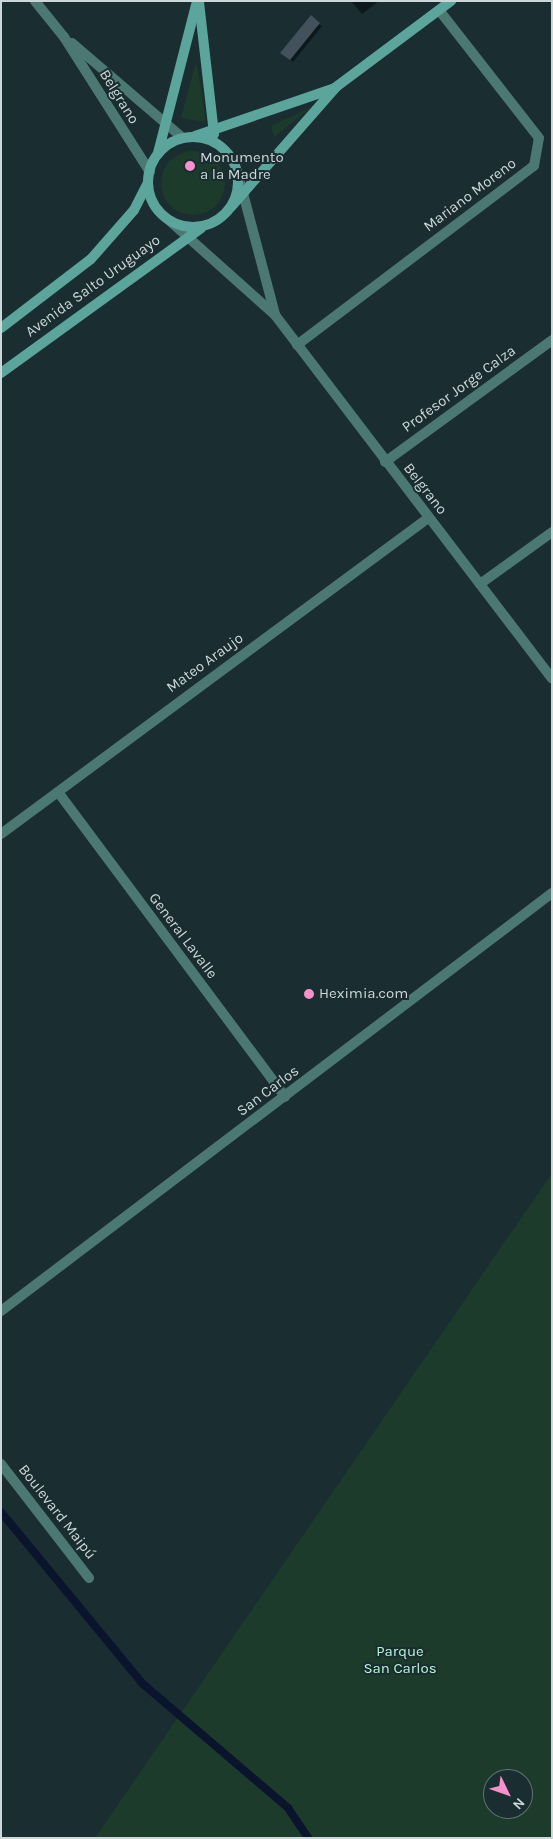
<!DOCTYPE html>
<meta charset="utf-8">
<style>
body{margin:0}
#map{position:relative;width:553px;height:1839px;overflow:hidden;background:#1a2d31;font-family:Karla,sans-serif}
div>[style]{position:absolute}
.green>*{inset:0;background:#1c3b2b}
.round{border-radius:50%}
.shadow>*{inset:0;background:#0007}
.stream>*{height:8px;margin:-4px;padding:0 4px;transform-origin:4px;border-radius:4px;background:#0a142c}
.building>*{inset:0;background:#42515b}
.minor>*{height:10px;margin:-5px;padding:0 5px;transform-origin:5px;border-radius:5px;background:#4c7873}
.secondary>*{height:10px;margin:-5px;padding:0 5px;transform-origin:5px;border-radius:5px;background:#5ca59d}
.secondary>.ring{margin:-5px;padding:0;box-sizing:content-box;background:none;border:10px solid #5ca59d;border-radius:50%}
.dots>*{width:14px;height:14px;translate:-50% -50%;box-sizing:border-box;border:2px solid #1a2d31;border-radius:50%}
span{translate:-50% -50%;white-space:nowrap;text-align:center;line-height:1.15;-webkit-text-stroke:4px #1a2d31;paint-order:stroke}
.street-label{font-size:15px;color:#ccd7d9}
.poi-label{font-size:15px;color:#ccd7d9}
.left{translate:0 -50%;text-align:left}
.park-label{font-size:15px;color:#b6f5d2}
.frame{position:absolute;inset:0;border:2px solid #ccd7d9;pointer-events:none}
.north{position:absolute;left:483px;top:1769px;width:50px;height:50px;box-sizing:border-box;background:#1a2d31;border:1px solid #617174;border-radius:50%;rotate:132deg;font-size:14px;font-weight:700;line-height:20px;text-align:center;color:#ccd7d9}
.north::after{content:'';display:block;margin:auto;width:18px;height:22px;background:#f890cc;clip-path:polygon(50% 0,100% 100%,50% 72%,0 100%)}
</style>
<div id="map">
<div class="green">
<div style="clip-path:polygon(195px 65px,197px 65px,206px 122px,181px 118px)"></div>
<div style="clip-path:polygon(312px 107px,274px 137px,271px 126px)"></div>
<div class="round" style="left:161px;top:151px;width:64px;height:64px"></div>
<div style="clip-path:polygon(evenodd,552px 1173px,552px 1838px,95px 1838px,552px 1173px,493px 1779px,523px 1779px,523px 1809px,493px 1809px,493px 1779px)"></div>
</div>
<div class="shadow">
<div style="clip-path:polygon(351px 1px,379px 1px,362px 14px)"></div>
<div style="clip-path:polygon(319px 24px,322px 26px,293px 62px,285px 55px)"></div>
</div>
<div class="stream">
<div style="left:1px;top:1512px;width:223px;rotate:50.5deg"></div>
<div style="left:143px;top:1684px;width:191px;rotate:40.5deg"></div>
<div style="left:288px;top:1808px;width:36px;rotate:56deg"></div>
</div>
<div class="building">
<div style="clip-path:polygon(311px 15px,320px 23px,290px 60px,280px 53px)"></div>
</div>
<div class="minor">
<div style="left:35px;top:1px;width:46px;rotate:51.1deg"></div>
<div style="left:64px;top:37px;width:160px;rotate:57.5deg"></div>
<div style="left:72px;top:43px;width:146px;rotate:40.6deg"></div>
<div style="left:239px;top:178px;width:141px;rotate:75.2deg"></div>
<div style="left:171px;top:222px;width:140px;rotate:41.8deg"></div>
<div style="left:275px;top:315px;width:457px;rotate:52.7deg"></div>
<div style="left:297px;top:345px;width:297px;rotate:-37.1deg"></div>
<div style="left:534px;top:166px;width:28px;rotate:-80deg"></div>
<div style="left:539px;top:138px;width:162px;rotate:-128deg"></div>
<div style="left:385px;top:462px;width:207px;rotate:-36.1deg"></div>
<div style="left:480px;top:584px;width:89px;rotate:-35.8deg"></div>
<div style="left:58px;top:792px;width:380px;rotate:53.3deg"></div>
<div style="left:1px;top:834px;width:531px;rotate:-36.5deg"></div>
<div style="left:1px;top:1311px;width:692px;rotate:-37.18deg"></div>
<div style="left:1px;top:1464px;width:144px;rotate:52.3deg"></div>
</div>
<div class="secondary">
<div style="left:199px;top:2px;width:133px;rotate:83.5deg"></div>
<div style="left:195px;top:136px;width:148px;rotate:-18.9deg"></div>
<div class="ring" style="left:148px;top:137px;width:80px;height:80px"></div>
<div style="left:158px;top:153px;width:157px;rotate:-75.6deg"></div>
<div style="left:231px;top:207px;width:159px;rotate:-48.8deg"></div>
<div style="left:336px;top:87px;width:144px;rotate:-36.8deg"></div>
<div style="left:1px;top:328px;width:113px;rotate:-37.5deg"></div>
<div style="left:91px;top:259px;width:65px;rotate:-48.7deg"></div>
<div style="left:134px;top:210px;width:31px;rotate:-63deg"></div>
<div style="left:1px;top:373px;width:247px;rotate:-35.9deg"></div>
</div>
<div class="dots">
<div style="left:190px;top:166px;background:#f890cc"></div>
<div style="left:309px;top:994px;background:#f890cc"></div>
</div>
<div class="street-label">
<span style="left:119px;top:97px;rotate:58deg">Belgrano</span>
<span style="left:470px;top:195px;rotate:-37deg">Mariano Moreno</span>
<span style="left:93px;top:286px;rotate:-36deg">Avenida Salto Uruguayo</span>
<span style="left:459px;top:389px;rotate:-36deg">Profesor Jorge Calza</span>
<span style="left:425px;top:489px;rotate:52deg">Belgrano</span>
<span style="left:205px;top:663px;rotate:-36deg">Mateo Araujo</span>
<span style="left:183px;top:936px;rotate:53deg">General Lavalle</span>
<span style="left:268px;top:1091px;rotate:-37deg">San Carlos</span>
<span style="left:57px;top:1512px;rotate:52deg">Boulevard Maipú</span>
</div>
<div class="poi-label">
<span class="left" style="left:200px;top:166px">Monumento<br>a la Madre</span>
<span class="left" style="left:319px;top:994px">Heximia.com</span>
</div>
<div class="park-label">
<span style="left:400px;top:1660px">Parque<br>San Carlos</span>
</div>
<div class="frame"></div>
<div class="north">N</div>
</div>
